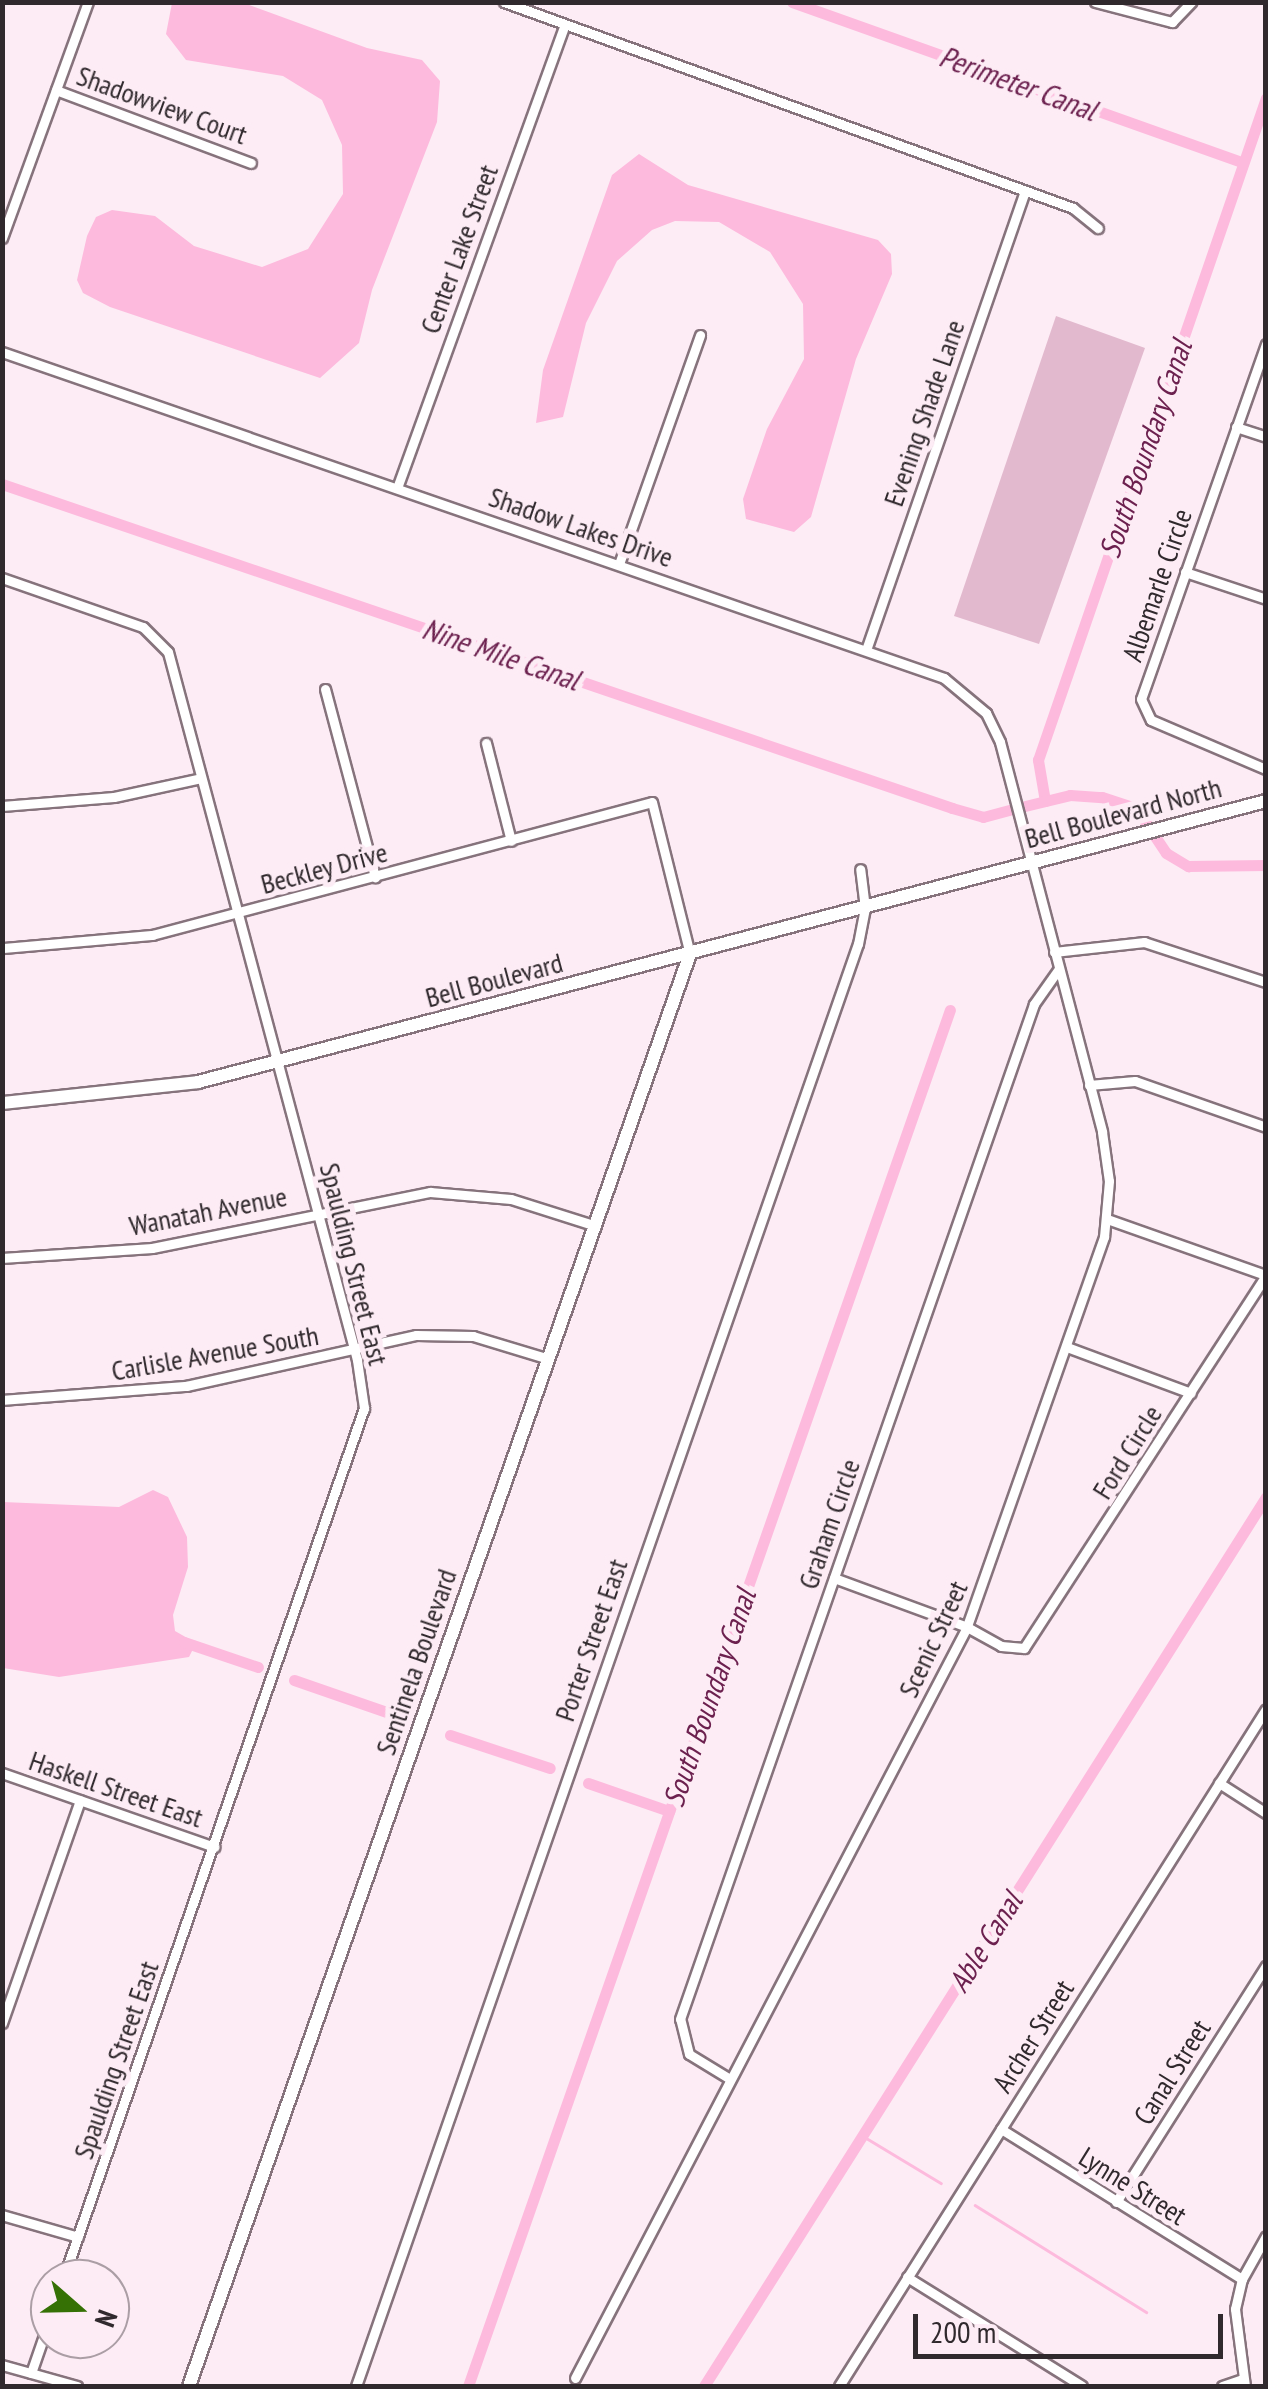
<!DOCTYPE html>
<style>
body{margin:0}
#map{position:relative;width:1268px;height:2389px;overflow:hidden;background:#fdecf5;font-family:"PT Sans Narrow",sans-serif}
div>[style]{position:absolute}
.green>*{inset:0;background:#e2b9ce}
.water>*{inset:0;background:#fdbadd}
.stream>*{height:2.5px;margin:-1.25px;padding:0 1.25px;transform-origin:1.25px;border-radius:1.25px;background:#fdbadd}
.canal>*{height:11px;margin:-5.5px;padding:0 5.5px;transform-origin:5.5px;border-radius:5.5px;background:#fdbadd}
.roads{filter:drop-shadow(2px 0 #86737c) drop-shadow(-2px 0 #86737c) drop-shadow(0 2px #86737c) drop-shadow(0 -2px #86737c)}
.street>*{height:9px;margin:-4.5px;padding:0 4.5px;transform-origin:4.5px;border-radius:4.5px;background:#fff}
.secondary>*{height:12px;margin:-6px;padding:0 6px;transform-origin:6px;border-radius:6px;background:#fff}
span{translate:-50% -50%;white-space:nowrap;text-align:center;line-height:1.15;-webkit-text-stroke:10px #fdecf5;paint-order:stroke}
.street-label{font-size:28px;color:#30292d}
.water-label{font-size:30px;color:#6c214f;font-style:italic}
.frame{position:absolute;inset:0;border:5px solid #30292d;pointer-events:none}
.north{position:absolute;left:30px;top:2259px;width:100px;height:100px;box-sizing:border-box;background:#fdecf5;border:2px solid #ab9ea5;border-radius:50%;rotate:110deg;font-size:28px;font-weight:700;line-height:40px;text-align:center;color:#30292d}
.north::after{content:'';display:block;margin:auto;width:35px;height:45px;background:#357105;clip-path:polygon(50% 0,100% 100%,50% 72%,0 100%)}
.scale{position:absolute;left:913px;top:2314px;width:310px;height:45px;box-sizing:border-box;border:5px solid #30292d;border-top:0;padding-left:12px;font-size:30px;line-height:35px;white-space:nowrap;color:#30292d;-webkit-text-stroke:8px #fdecf5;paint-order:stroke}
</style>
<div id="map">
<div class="green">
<div style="clip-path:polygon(1056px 316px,1145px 348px,1039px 644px,954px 616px)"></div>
</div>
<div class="water">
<div style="clip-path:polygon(172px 3px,244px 3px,367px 48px,422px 60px,440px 81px,437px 122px,372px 290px,359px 343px,320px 378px,110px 307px,83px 293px,77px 280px,87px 236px,96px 217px,112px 210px,155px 216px,194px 246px,262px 267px,308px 249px,343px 194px,342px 145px,322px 100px,283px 76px,186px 60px,166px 34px)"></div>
<div style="clip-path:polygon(639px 154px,688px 185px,878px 240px,891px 254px,892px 274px,856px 359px,811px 517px,794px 532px,746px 519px,743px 499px,767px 429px,804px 359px,803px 304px,770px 252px,719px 222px,675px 221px,652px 230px,617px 261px,586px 323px,563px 417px,536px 423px,543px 370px,612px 175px)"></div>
<div style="clip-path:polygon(153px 1490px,168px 1497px,187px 1537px,188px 1567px,173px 1615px,175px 1631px,196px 1643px,189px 1657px,59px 1677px,3px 1668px,3px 1502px,119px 1507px)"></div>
</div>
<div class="stream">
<div style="left:863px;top:2136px;width:91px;rotate:31.1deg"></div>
<div style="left:975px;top:2205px;width:202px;rotate:32deg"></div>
</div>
<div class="canal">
<div style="left:792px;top:2px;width:479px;rotate:19.6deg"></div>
<div style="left:2px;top:484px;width:1004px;rotate:18.83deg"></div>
<div style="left:952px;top:808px;width:32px;rotate:16deg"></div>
<div style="left:983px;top:817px;width:27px;rotate:-15deg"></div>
<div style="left:1045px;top:801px;width:42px;rotate:-99.7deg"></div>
<div style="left:1038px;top:760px;width:700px;rotate:-71deg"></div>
<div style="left:1025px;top:806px;width:46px;rotate:-13.7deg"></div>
<div style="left:1070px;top:795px;width:32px;rotate:4deg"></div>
<div style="left:1102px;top:797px;width:36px;rotate:18deg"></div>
<div style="left:1136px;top:808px;width:54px;rotate:56.3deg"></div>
<div style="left:1166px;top:853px;width:26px;rotate:31deg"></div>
<div style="left:1188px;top:866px;width:78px;rotate:-0.7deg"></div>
<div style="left:184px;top:1642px;width:78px;rotate:18.7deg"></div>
<div style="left:294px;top:1680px;width:107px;rotate:19.1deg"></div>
<div style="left:450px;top:1735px;width:105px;rotate:18.3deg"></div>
<div style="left:588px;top:1783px;width:86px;rotate:19.1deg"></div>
<div style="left:468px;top:2386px;width:1458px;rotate:-70.7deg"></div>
<div style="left:704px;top:2386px;width:1052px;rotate:-57.7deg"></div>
</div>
<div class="roads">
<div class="street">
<div style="left:504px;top:2px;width:605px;rotate:19.9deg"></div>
<div style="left:1073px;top:208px;width:32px;rotate:39deg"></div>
<div style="left:1095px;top:2px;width:80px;rotate:14.6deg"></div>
<div style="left:1172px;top:22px;width:28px;rotate:-46deg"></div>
<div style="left:56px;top:90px;width:208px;rotate:20.5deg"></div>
<div style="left:2px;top:238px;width:251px;rotate:-70deg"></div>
<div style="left:1266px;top:344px;width:376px;rotate:109.4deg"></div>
<div style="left:1141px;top:699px;width:23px;rotate:65deg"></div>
<div style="left:1151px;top:720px;width:125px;rotate:23.1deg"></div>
<div style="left:2px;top:352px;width:997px;rotate:19.09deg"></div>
<div style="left:944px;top:678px;width:55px;rotate:39.8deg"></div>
<div style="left:986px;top:713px;width:32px;rotate:64deg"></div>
<div style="left:1000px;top:742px;width:403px;rotate:75.3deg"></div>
<div style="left:1102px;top:1132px;width:49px;rotate:81.9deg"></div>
<div style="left:1109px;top:1181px;width:56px;rotate:95.1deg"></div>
<div style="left:1104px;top:1237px;width:413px;rotate:109.4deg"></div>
<div style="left:967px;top:1627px;width:847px;rotate:117.56deg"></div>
<div style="left:1236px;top:427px;width:32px;rotate:18deg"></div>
<div style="left:397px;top:488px;width:493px;rotate:-70.1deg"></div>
<div style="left:619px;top:564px;width:243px;rotate:-70.5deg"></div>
<div style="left:1185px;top:572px;width:85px;rotate:18.4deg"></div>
<div style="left:2px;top:578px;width:149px;rotate:19.2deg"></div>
<div style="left:143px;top:627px;width:35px;rotate:45deg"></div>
<div style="left:168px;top:652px;width:733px;rotate:75.05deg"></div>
<div style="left:357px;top:1360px;width:49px;rotate:81.7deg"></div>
<div style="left:364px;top:1408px;width:922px;rotate:109.06deg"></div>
<div style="left:866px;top:650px;width:486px;rotate:-70.9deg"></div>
<div style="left:325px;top:689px;width:195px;rotate:75.1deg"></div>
<div style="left:486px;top:743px;width:101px;rotate:75.7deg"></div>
<div style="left:2px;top:806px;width:112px;rotate:-4.6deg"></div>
<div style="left:114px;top:797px;width:89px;rotate:-12.3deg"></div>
<div style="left:2px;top:948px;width:151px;rotate:-5deg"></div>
<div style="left:152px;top:935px;width:517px;rotate:-14.9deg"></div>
<div style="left:652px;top:802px;width:157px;rotate:76deg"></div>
<div style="left:1054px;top:952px;width:91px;rotate:-6.3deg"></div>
<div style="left:1144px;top:942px;width:128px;rotate:18.2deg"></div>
<div style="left:1089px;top:1085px;width:46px;rotate:-5deg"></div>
<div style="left:1135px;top:1081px;width:139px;rotate:19.3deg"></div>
<div style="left:1107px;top:1219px;width:168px;rotate:19.5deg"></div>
<div style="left:2px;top:1258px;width:150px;rotate:-3.8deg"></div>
<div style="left:152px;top:1248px;width:284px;rotate:-11.4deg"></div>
<div style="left:430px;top:1192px;width:81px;rotate:4.9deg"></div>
<div style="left:511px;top:1199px;width:89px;rotate:17.6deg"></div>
<div style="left:1067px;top:1347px;width:132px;rotate:20.4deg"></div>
<div style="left:2px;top:1400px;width:185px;rotate:-4.4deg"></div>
<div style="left:186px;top:1386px;width:236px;rotate:-12.5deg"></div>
<div style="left:416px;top:1335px;width:57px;rotate:1deg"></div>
<div style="left:473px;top:1336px;width:79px;rotate:16.8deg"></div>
<div style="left:834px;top:1578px;width:142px;rotate:20.2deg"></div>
<div style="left:967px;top:1627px;width:39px;rotate:29deg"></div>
<div style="left:1001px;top:1646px;width:23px;rotate:5deg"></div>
<div style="left:1024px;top:1648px;width:445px;rotate:-57deg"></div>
<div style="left:2px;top:1773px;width:225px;rotate:19.2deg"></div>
<div style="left:1219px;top:1783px;width:56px;rotate:32.6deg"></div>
<div style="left:2px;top:2023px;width:236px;rotate:-70.7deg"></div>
<div style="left:730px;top:2079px;width:48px;rotate:-148.6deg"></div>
<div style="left:689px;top:2054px;width:36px;rotate:-104deg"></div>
<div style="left:680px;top:2019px;width:1075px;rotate:-70.77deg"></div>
<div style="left:1034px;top:1004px;width:42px;rotate:-54.8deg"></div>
<div style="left:1001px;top:2129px;width:284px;rotate:31.9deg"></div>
<div style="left:1116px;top:2202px;width:280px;rotate:-57.6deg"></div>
<div style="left:2px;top:2215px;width:79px;rotate:16.1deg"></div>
<div style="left:907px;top:2277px;width:206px;rotate:31.9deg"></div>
<div style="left:2px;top:2365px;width:78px;rotate:15.6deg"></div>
<div style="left:31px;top:2373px;width:58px;rotate:-70.9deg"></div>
<div style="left:356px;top:2386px;width:1527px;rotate:-70.81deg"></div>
<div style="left:858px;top:944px;width:37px;rotate:-79deg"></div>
<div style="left:865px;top:908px;width:39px;rotate:-97deg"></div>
<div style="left:839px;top:2386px;width:800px;rotate:-57.76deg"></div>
<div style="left:1222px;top:2386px;width:21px;rotate:-19deg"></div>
<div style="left:1245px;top:2386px;width:78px;rotate:-97.4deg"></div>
<div style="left:1235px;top:2309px;width:31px;rotate:-77deg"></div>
<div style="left:1242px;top:2279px;width:49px;rotate:-60.8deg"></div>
</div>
<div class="secondary">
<div style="left:2px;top:1103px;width:197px;rotate:-6.1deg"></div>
<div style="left:198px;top:1082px;width:1104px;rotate:-14.74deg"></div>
<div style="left:189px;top:2386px;width:1517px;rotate:-70.72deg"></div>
</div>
</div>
<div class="street-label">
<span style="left:162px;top:105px;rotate:20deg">Shadowview Court</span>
<span style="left:459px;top:249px;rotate:-70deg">Center Lake Street</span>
<span style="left:924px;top:413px;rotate:-71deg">Evening Shade Lane</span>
<span style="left:581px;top:527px;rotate:19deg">Shadow Lakes Drive</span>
<span style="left:1157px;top:585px;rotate:-71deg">Albemarle Circle</span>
<span style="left:1123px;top:813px;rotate:-15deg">Bell Boulevard North</span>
<span style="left:324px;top:868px;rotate:-15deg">Beckley Drive</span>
<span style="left:494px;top:980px;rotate:-15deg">Bell Boulevard</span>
<span style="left:208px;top:1211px;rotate:-11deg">Wanatah Avenue</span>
<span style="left:354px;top:1264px;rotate:76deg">Spaulding Street East</span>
<span style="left:215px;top:1353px;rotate:-10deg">Carlisle Avenue South</span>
<span style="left:1127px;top:1452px;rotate:-58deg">Ford Circle</span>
<span style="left:829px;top:1524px;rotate:-71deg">Graham Circle</span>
<span style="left:933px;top:1639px;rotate:-65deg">Scenic Street</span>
<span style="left:591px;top:1640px;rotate:-71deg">Porter Street East</span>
<span style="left:416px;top:1662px;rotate:-71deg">Sentinela Boulevard</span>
<span style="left:116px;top:1789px;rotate:19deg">Haskell Street East</span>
<span style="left:1033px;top:2036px;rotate:-58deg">Archer Street</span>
<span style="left:116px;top:2060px;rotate:-71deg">Spaulding Street East</span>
<span style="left:1172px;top:2072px;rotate:-58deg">Canal Street</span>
<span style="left:1133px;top:2186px;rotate:32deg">Lynne Street</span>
</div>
<div class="water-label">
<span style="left:1018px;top:83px;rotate:20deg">Perimeter Canal</span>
<span style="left:1145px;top:449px;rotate:-71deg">South Boundary Canal</span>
<span style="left:501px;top:654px;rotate:19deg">Nine Mile Canal</span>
<span style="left:709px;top:1698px;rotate:-71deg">South Boundary Canal</span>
<span style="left:985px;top:1942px;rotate:-58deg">Able Canal</span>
</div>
<div class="frame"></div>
<div class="north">N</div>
<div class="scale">200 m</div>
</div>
